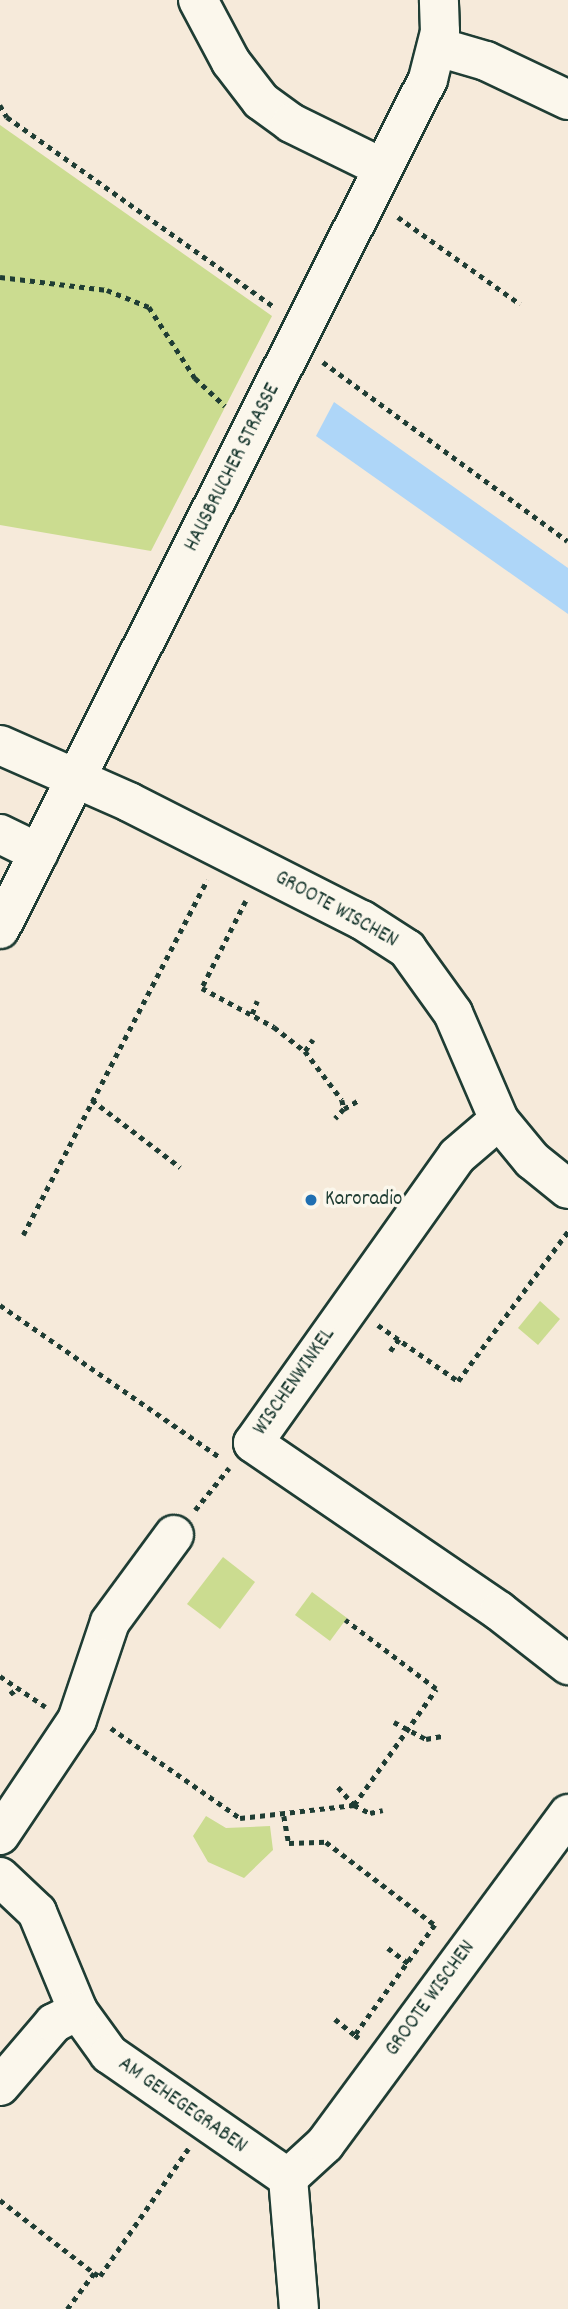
<!DOCTYPE html>
<style>
body{margin:0}
#map{position:relative;width:568px;height:2309px;overflow:hidden;background:#f6eada;font-family:Dekko,sans-serif}
div>[style]{position:absolute}
.green>*{inset:0;background:#cbdc90}
.water>*{inset:0;background:#aed6f8}
.path>*{height:4.5px;margin-top:-2.25px;transform-origin:0;background:repeating-linear-gradient(90deg,#1f3d34 0 5px,transparent 0 10px)}
.roads{filter:drop-shadow(2px 0 #1f3d34) drop-shadow(-2px 0 #1f3d34) drop-shadow(0 2px #1f3d34) drop-shadow(0 -2px #1f3d34)}
.minor>*{height:38px;margin:-19px;padding:0 19px;transform-origin:19px;border-radius:19px;background:#fbf7ec}
.dots>*{width:19px;height:19px;translate:-50% -50%;box-sizing:border-box;border:4px solid #fbf7ec;border-radius:50%}
span{translate:-50% -50%;white-space:nowrap;text-align:center;line-height:1.15;-webkit-text-stroke:7px #fbf7ec;paint-order:stroke}
.street-label{font-size:21px;color:#1f3d34}
.poi-label{font-size:21px;color:#1f3d34}
.left{translate:0 -50%;text-align:left}
</style>
<div id="map">
<div class="green">
<div style="clip-path:polygon(0 125px,272px 316px,151px 551px,0 525px)"></div>
<div style="clip-path:polygon(540px 1301px,560px 1319px,538px 1345px,518px 1328px)"></div>
<div style="clip-path:polygon(223px 1557px,255px 1582px,220px 1629px,187px 1604px)"></div>
<div style="clip-path:polygon(312px 1592px,347px 1618px,330px 1641px,295px 1615px)"></div>
<div style="clip-path:polygon(206px 1816px,226px 1828px,270px 1826px,273px 1850px,244px 1878px,208px 1862px,193px 1836px)"></div>
</div>
<div class="water">
<div style="clip-path:polygon(334px 402px,568px 568px,568px 614px,316px 436px)"></div>
</div>
<div class="path">
<div style="left:0;top:105px;width:14px;rotate:60deg"></div>
<div style="left:7px;top:117px;width:328px;rotate:35.4deg"></div>
<div style="left:398px;top:217px;width:150px;rotate:35.5deg"></div>
<div style="left:0;top:277px;width:108px;rotate:6.9deg"></div>
<div style="left:107px;top:290px;width:45px;rotate:22deg"></div>
<div style="left:149px;top:307px;width:85px;rotate:57.1deg"></div>
<div style="left:195px;top:378px;width:41px;rotate:43deg"></div>
<div style="left:323px;top:362px;width:303px;rotate:36.2deg"></div>
<div style="left:246px;top:901px;width:97px;rotate:116.8deg"></div>
<div style="left:202px;top:988px;width:82px;rotate:28.4deg"></div>
<div style="left:274px;top:1027px;width:39px;rotate:38deg"></div>
<div style="left:305px;top:1051px;width:61px;rotate:52.9deg"></div>
<div style="left:342px;top:1100px;width:9px;rotate:77deg"></div>
<div style="left:344px;top:1109px;width:13px;rotate:132deg"></div>
<div style="left:252px;top:1014px;width:14px;rotate:-69deg"></div>
<div style="left:305px;top:1051px;width:14px;rotate:-56deg"></div>
<div style="left:92px;top:1100px;width:111px;rotate:37.3deg"></div>
<div style="left:344px;top:1109px;width:17px;rotate:-31deg"></div>
<div style="left:23px;top:1235px;width:400px;rotate:-62.6deg"></div>
<div style="left:0;top:1305px;width:269px;rotate:34.7deg"></div>
<div style="left:378px;top:1325px;width:98px;rotate:35deg"></div>
<div style="left:458px;top:1381px;width:186px;rotate:-53.7deg"></div>
<div style="left:390px;top:1351px;width:15px;rotate:-53deg"></div>
<div style="left:195px;top:1510px;width:54px;rotate:-51deg"></div>
<div style="left:0;top:1676px;width:55px;rotate:34deg"></div>
<div style="left:10px;top:1694px;width:10px;rotate:-37deg"></div>
<div style="left:394px;top:1722px;width:36px;rotate:28deg"></div>
<div style="left:426px;top:1739px;width:16px;rotate:-11deg"></div>
<div style="left:111px;top:1728px;width:157px;rotate:34.9deg"></div>
<div style="left:240px;top:1818px;width:115px;rotate:-6.5deg"></div>
<div style="left:354px;top:1805px;width:142px;rotate:-54.7deg"></div>
<div style="left:436px;top:1689px;width:114px;rotate:-142.8deg"></div>
<div style="left:338px;top:1787px;width:24px;rotate:48deg"></div>
<div style="left:354px;top:1805px;width:18px;rotate:27deg"></div>
<div style="left:370px;top:1813px;width:13px;rotate:-13deg"></div>
<div style="left:284px;top:1816px;width:27px;rotate:80deg"></div>
<div style="left:289px;top:1843px;width:37px;rotate:-2deg"></div>
<div style="left:326px;top:1842px;width:137px;rotate:37.3deg"></div>
<div style="left:435px;top:1925px;width:136px;rotate:126deg"></div>
<div style="left:355px;top:2035px;width:5px;rotate:37deg"></div>
<div style="left:388px;top:1948px;width:26px;rotate:37deg"></div>
<div style="left:335px;top:2019px;width:26px;rotate:39deg"></div>
<div style="left:0;top:2200px;width:119px;rotate:37.8deg"></div>
<div style="left:67px;top:2309px;width:45px;rotate:-53.1deg"></div>
<div style="left:94px;top:2273px;width:7px;rotate:27deg"></div>
<div style="left:100px;top:2276px;width:155px;rotate:-55.3deg"></div>
</div>
<div class="roads">
<div class="minor">
<div style="left:198px;top:0;width:70px;rotate:62deg"></div>
<div style="left:231px;top:62px;width:49px;rotate:52.4deg"></div>
<div style="left:261px;top:101px;width:37px;rotate:36deg"></div>
<div style="left:291px;top:123px;width:102px;rotate:26.1deg"></div>
<div style="left:438px;top:47px;width:50px;rotate:16.3deg"></div>
<div style="left:486px;top:61px;width:91px;rotate:25.4deg"></div>
<div style="left:0;top:745px;width:141px;rotate:23.8deg"></div>
<div style="left:129px;top:802px;width:261px;rotate:26.9deg"></div>
<div style="left:362px;top:920px;width:54px;rotate:32.8deg"></div>
<div style="left:407px;top:949px;width:79px;rotate:54.3deg"></div>
<div style="left:453px;top:1013px;width:116px;rotate:66.7deg"></div>
<div style="left:499px;top:1120px;width:52px;rotate:50.5deg"></div>
<div style="left:532px;top:1160px;width:46px;rotate:38.9deg"></div>
<div style="left:0;top:834px;width:43px;rotate:26deg"></div>
<div style="left:0;top:929px;width:952px;rotate:-63.27deg"></div>
<div style="left:428px;top:79px;width:49px;rotate:-75.7deg"></div>
<div style="left:440px;top:32px;width:32px;rotate:-92deg"></div>
<div style="left:499px;top:1120px;width:55px;rotate:139.4deg"></div>
<div style="left:457px;top:1156px;width:352px;rotate:125.4deg"></div>
<div style="left:253px;top:1443px;width:298px;rotate:34.3deg"></div>
<div style="left:499px;top:1611px;width:88px;rotate:38deg"></div>
<div style="left:0;top:1835px;width:138px;rotate:-56.2deg"></div>
<div style="left:77px;top:1720px;width:103px;rotate:-71.4deg"></div>
<div style="left:110px;top:1622px;width:108px;rotate:-53.7deg"></div>
<div style="left:0;top:1877px;width:51px;rotate:43.4deg"></div>
<div style="left:37px;top:1912px;width:107px;rotate:67.5deg"></div>
<div style="left:78px;top:2011px;width:53px;rotate:54.2deg"></div>
<div style="left:109px;top:2054px;width:218px;rotate:34.7deg"></div>
<div style="left:288px;top:2178px;width:131px;rotate:85.2deg"></div>
<div style="left:0;top:2086px;width:83px;rotate:-49.4deg"></div>
<div style="left:54px;top:2023px;width:27px;rotate:-27deg"></div>
<div style="left:288px;top:2178px;width:50px;rotate:-42.6deg"></div>
<div style="left:325px;top:2144px;width:410px;rotate:-53.6deg"></div>
</div>
</div>
<div class="dots">
<div style="left:311px;top:1200px;background:#1f6fb2"></div>
</div>
<div class="street-label">
<span style="left:233px;top:468px;rotate:-63deg">HAUSBRUCHER STRASSE</span>
<span style="left:336px;top:910px;rotate:29deg">GROOTE WISCHEN</span>
<span style="left:295px;top:1382px;rotate:-55deg">WISCHENWINKEL</span>
<span style="left:431px;top:1999px;rotate:-54deg">GROOTE WISCHEN</span>
<span style="left:182px;top:2106px;rotate:35deg">AM GEHEGEGRABEN</span>
</div>
<div class="poi-label">
<span class="left" style="left:325px;top:1200px">Karoradio</span>
</div>
</div>
